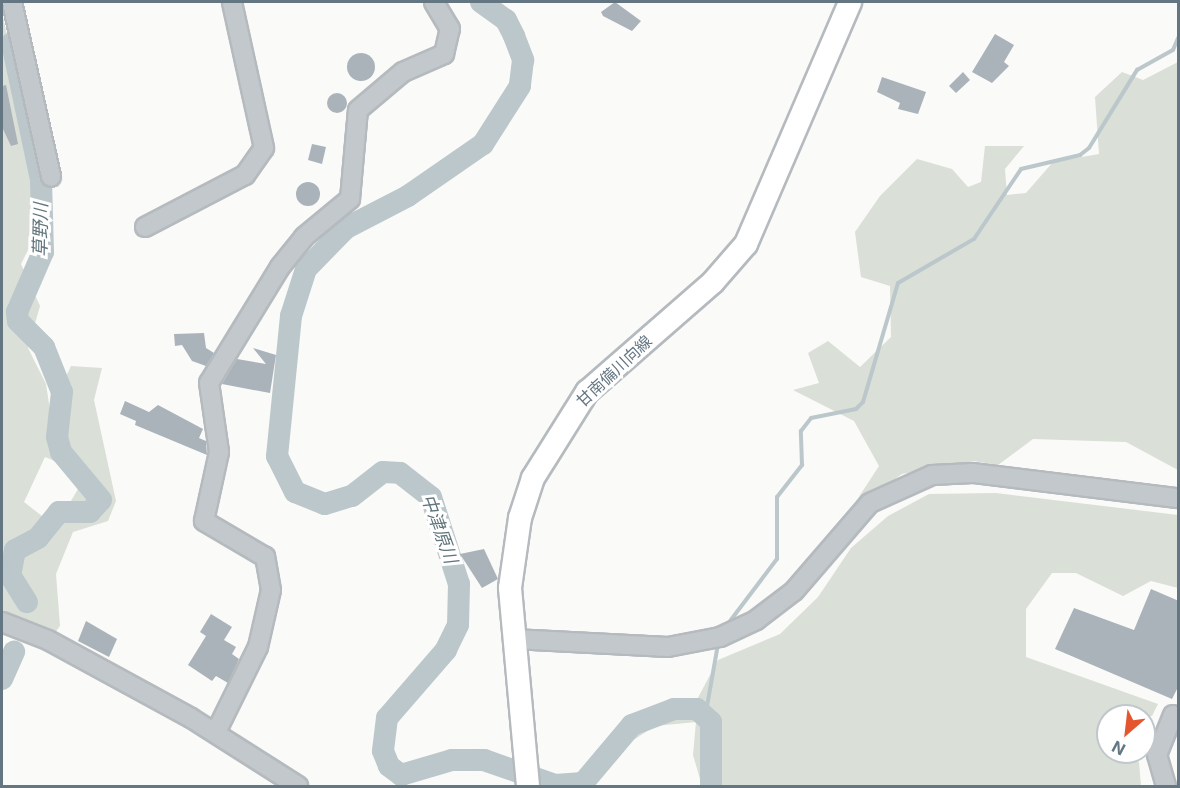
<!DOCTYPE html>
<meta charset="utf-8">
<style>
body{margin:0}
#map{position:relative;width:1180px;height:788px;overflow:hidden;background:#fafaf8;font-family:Inter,"Noto Sans JP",sans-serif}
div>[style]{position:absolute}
.green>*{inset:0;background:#dadfd7}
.stream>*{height:4px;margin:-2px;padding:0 2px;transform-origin:2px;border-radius:2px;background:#bbc7cb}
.river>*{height:22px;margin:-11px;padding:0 11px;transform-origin:11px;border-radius:11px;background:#bbc7cb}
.building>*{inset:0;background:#aab3b9}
.round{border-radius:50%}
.roads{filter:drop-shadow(2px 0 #b5babe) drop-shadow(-2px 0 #b5babe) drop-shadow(0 2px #b5babe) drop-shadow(0 -2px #b5babe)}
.minor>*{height:18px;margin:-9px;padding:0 9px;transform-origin:9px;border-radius:9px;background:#c3c8cc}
.major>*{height:22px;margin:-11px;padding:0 11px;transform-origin:11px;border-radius:11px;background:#fff}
span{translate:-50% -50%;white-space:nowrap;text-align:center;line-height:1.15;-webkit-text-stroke:6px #fff;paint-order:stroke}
.street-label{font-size:16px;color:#657683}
.water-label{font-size:18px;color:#60757c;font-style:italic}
.frame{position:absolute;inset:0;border:3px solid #657683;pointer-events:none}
.north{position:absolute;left:1096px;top:704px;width:60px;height:60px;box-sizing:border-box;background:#fff;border:2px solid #c1c8cd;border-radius:50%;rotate:208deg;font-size:16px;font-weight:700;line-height:24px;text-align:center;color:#657683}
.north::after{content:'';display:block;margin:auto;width:21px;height:27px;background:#e4572e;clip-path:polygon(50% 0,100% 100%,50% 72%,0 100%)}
</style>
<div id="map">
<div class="green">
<div style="clip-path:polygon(evenodd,2px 12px,37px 180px,38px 230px,21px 264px,40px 306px,28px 348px,46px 384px,50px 410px,71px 366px,102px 368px,94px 400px,116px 501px,108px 521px,73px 532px,56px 574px,60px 626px,54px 634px,2px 614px,2px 12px,45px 457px,57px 462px,78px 489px,68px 506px,42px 516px,24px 502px,45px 457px)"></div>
<div style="clip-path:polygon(1178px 62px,1178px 470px,1126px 442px,1033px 439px,998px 465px,974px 461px,902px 474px,849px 512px,879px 466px,854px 421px,793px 390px,819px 383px,808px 353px,828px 341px,860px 367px,891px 337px,890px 286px,861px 277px,855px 232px,880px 196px,917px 159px,952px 169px,968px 187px,981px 182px,985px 146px,1024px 146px,1005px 169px,1007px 195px,1026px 193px,1053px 162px,1099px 154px,1095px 97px,1122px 72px,1143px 80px)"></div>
<div style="clip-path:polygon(996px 493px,1178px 515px,1178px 588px,1151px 581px,1123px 596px,1076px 573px,1052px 573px,1026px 609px,1026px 657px,1158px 704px,1152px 716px,1108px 716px,1108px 752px,1127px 752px,1139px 762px,1141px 786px,702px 786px,693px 755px,696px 722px,655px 726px,635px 739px,636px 731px,692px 709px,718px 660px,780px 634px,818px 597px,851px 548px,888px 516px,929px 494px)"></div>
</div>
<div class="stream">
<div style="left:724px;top:629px;width:88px;rotate:-52.9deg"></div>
<div style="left:777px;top:559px;width:62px;rotate:-90deg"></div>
<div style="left:777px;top:497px;width:41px;rotate:-52deg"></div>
<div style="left:802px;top:465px;width:34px;rotate:-92deg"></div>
<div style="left:801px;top:431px;width:16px;rotate:-52deg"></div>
<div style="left:811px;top:418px;width:46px;rotate:-11.3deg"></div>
<div style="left:856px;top:409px;width:10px;rotate:-45deg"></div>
<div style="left:863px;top:402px;width:124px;rotate:-73.6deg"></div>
<div style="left:898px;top:283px;width:88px;rotate:-30.1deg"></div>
<div style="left:974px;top:239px;width:84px;rotate:-56.1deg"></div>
<div style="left:1021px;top:169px;width:61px;rotate:-13.3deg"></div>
<div style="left:1080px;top:155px;width:11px;rotate:-38deg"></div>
<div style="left:1089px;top:148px;width:92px;rotate:-58.4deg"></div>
<div style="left:1137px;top:70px;width:41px;rotate:-29.1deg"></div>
<div style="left:1173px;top:50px;width:13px;rotate:-67deg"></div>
<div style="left:706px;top:712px;width:69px;rotate:-80deg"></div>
</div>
<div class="river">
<div style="left:481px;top:2px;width:31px;rotate:36deg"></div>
<div style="left:506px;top:20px;width:18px;rotate:63deg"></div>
<div style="left:514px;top:36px;width:26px;rotate:69deg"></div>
<div style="left:523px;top:60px;width:26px;rotate:97deg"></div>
<div style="left:520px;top:86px;width:69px;rotate:122.5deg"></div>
<div style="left:483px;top:144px;width:91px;rotate:145.3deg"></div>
<div style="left:408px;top:196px;width:70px;rotate:152.7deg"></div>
<div style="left:346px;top:228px;width:57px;rotate:134.3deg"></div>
<div style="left:306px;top:269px;width:49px;rotate:107.7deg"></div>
<div style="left:291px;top:316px;width:141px;rotate:95.7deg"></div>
<div style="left:277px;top:456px;width:40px;rotate:63.4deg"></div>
<div style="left:295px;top:492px;width:32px;rotate:22deg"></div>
<div style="left:325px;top:504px;width:28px;rotate:-17deg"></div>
<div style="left:352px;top:496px;width:39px;rotate:-38deg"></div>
<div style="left:383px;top:472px;width:17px;rotate:3deg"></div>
<div style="left:400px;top:473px;width:39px;rotate:38deg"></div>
<div style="left:431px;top:497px;width:91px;rotate:72.2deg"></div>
<div style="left:459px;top:584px;width:41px;rotate:91.4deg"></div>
<div style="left:458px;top:625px;width:28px;rotate:116deg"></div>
<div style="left:446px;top:650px;width:90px;rotate:130.9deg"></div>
<div style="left:387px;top:718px;width:33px;rotate:97deg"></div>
<div style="left:383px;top:751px;width:16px;rotate:68deg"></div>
<div style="left:389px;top:766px;width:15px;rotate:37deg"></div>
<div style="left:401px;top:775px;width:53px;rotate:-16.4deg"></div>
<div style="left:452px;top:760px;width:32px"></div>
<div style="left:484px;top:760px;width:75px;rotate:19.4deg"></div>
<div style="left:555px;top:785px;width:28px;rotate:-4deg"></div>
<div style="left:583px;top:783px;width:76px;rotate:-49.8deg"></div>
<div style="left:632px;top:725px;width:45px;rotate:-20.9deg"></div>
<div style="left:674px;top:709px;width:23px"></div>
<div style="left:697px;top:709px;width:19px;rotate:43deg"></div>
<div style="left:711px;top:722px;width:64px;rotate:90deg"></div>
<div style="left:12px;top:43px;width:140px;rotate:78deg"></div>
<div style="left:41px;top:180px;width:72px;rotate:88.4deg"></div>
<div style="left:43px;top:252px;width:65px;rotate:113.4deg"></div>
<div style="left:17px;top:312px;width:9px;rotate:84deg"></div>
<div style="left:18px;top:321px;width:37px;rotate:45deg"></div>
<div style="left:44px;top:347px;width:48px;rotate:68.2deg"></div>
<div style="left:62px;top:392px;width:45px;rotate:96.3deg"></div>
<div style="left:57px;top:437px;width:16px;rotate:75deg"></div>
<div style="left:61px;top:452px;width:62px;rotate:50.2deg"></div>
<div style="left:101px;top:500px;width:16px;rotate:133deg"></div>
<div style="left:90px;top:512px;width:31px;rotate:180deg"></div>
<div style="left:59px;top:512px;width:33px;rotate:129deg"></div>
<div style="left:38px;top:538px;width:26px;rotate:152deg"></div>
<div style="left:15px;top:550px;width:25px;rotate:101deg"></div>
<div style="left:10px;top:575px;width:32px;rotate:58deg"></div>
<div style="left:2px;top:679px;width:30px;rotate:-66deg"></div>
</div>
<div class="building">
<div style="clip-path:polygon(615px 2px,641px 21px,632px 31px,603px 16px,601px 12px)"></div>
<div style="clip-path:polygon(995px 34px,1014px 45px,1004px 62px,1009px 66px,992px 83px,972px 72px)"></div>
<div class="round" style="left:347px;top:53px;width:28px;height:28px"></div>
<div style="clip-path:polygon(963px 72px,970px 80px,956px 93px,949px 86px)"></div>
<div style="clip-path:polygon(882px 77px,926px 92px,918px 114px,898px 109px,900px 103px,877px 92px)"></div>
<div style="clip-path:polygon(6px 85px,18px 144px,11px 146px,2px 127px,2px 86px)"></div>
<div class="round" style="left:327px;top:93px;width:20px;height:20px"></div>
<div style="clip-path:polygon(312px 144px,326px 147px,322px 164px,308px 160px)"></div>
<div class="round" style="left:296px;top:182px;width:24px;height:24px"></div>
<div style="clip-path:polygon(204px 333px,206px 348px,214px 353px,206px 366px,192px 361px,182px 345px,175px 346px,174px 334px)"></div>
<div style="clip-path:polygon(253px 348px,276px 355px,270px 393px,222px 384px,237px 359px,266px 364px)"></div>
<div style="clip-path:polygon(125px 401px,149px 412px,158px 405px,203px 429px,199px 438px,206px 441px,207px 455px,135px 425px,136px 421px,120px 414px)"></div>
<div style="clip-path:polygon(484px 549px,498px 579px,482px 588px,460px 554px)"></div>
<div style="clip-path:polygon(1151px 589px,1179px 601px,1179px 685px,1172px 699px,1055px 649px,1074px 608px,1134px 630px)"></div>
<div style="clip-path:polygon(211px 614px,232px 627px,224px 640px,236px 647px,232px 654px,239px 659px,228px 683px,216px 676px,212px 681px,188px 665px,206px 636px,200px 632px)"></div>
<div style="clip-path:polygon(86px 621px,117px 639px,109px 657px,78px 641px)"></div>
</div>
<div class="roads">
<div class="minor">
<div style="left:12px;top:2px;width:179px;rotate:77.4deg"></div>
<div style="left:145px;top:227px;width:113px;rotate:-27.5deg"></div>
<div style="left:245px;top:175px;width:33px;rotate:-55deg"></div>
<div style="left:264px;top:148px;width:149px;rotate:-102.4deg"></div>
<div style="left:2px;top:622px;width:49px;rotate:21.4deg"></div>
<div style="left:48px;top:640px;width:163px;rotate:28.6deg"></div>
<div style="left:191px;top:718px;width:127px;rotate:32.4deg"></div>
<div style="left:513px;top:639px;width:155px;rotate:3deg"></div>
<div style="left:668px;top:647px;width:53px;rotate:-10.9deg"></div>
<div style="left:720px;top:637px;width:40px;rotate:-25deg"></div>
<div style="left:756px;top:620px;width:48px;rotate:-37.3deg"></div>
<div style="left:794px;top:591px;width:116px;rotate:-49.2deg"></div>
<div style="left:870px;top:503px;width:68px;rotate:-24.3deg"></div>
<div style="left:932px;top:475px;width:41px;rotate:-2.8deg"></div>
<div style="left:973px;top:473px;width:207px;rotate:7deg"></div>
<div style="left:216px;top:732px;width:95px;rotate:-63.7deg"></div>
<div style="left:258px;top:647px;width:58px;rotate:-77.2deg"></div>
<div style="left:271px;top:590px;width:34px;rotate:-100deg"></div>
<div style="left:265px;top:557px;width:71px;rotate:-149.5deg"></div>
<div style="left:204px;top:521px;width:71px;rotate:-77.7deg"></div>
<div style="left:219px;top:452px;width:70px;rotate:-98.2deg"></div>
<div style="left:209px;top:383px;width:136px;rotate:-58.5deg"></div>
<div style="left:280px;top:267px;width:38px;rotate:-51deg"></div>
<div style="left:304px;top:237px;width:60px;rotate:-39.6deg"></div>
<div style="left:350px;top:199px;width:89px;rotate:-84.9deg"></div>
<div style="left:358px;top:110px;width:59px;rotate:-40.2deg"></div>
<div style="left:403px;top:72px;width:45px;rotate:-23.7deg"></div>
<div style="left:444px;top:54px;width:26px;rotate:-77deg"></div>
<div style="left:450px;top:29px;width:31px;rotate:-121deg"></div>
<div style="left:1166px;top:786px;width:32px;rotate:-106deg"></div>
<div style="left:1157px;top:755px;width:43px;rotate:-68.2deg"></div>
</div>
<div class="major">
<div style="left:528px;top:786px;width:199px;rotate:-95.2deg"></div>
<div style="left:510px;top:588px;width:71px;rotate:-81.9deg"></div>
<div style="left:520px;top:518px;width:42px;rotate:-72deg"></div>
<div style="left:533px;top:478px;width:102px;rotate:-57.9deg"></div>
<div style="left:587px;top:392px;width:167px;rotate:-41.1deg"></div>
<div style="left:713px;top:282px;width:50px;rotate:-49deg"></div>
<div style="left:746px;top:244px;width:263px;rotate:-66.7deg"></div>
</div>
</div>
<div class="street-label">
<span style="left:614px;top:371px;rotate:-43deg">甘南備川向線</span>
</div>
<div class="water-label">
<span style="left:41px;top:230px;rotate:-89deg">草野川</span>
<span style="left:439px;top:529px;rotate:70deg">中津原川</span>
</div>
<div class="frame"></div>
<div class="north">N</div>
</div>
